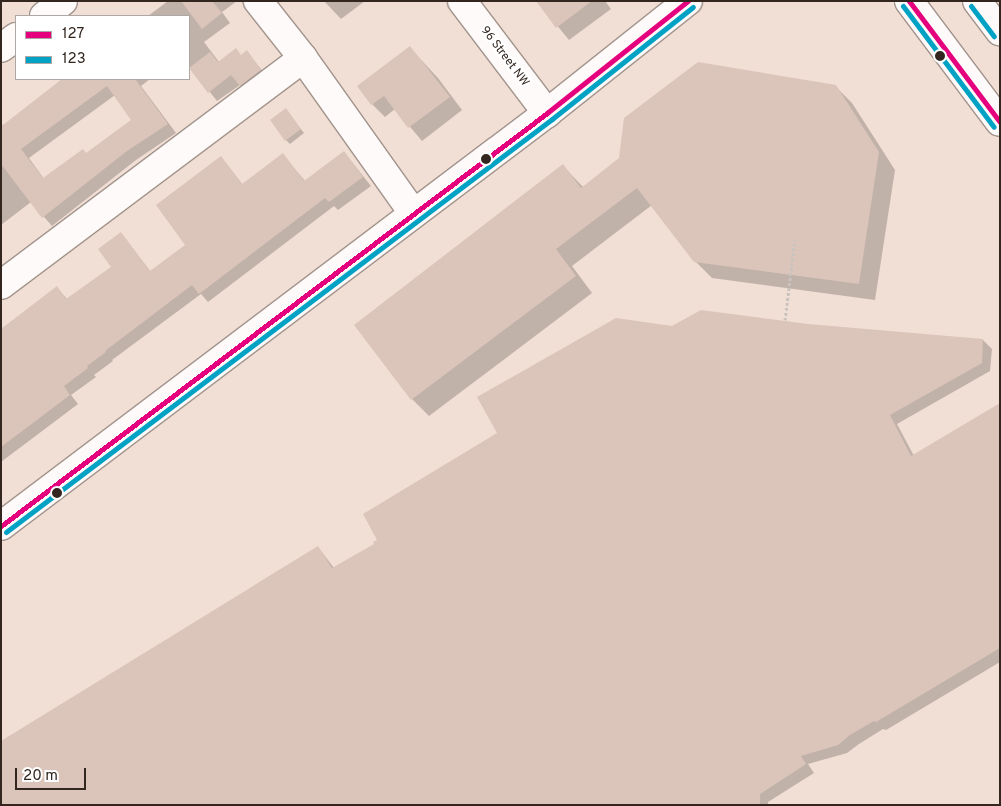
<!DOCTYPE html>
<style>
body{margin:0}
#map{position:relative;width:1001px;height:806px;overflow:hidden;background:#f1ded4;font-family:Overpass,sans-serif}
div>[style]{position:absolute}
.shadow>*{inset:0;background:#0003}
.building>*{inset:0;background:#dbc5ba}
.path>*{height:3px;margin-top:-1.5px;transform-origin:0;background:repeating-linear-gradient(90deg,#c9c3bf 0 2.5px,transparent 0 5px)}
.roads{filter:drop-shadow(1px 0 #a2948c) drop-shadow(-1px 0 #a2948c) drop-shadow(0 1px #a2948c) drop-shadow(0 -1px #a2948c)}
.minor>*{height:28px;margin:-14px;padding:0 14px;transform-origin:14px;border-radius:14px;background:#fdfaf9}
.major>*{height:28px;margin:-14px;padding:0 14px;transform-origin:14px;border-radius:14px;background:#fdfaf9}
.bus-1>*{height:5px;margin:-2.5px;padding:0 2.5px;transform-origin:2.5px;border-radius:2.5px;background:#e5007d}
.bus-2>*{height:5px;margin:-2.5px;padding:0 2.5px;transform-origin:2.5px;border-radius:2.5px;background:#02a2c5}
.dots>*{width:14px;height:14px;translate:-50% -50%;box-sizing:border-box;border:2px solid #fff;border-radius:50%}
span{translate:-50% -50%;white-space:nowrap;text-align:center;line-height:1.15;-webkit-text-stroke:5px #fff;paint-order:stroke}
.street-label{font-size:12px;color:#32261f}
.frame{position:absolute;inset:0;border:2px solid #32261f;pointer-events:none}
.legend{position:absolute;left:15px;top:15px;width:175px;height:65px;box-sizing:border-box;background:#fff;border:1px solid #ada8a5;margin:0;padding:6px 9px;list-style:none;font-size:15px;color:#32261f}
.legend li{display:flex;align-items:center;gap:10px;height:25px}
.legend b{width:25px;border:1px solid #ada8a5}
.scale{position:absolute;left:15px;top:768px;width:71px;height:22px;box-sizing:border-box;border:2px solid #32261f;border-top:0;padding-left:6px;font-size:15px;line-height:18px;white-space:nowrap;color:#32261f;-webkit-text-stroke:4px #fff;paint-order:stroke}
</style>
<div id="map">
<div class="shadow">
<div style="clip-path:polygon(168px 1px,237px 1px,222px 12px,230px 23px,204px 42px,219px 62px,241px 56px,247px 52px,269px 79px,249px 94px,240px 85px,217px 101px,189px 66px,189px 16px,148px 16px)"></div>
<div style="clip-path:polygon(324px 1px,365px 1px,341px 19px)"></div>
<div style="clip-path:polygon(537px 1px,605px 1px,611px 9px,569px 40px)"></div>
<div style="clip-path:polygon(410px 48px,438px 78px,462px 110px,422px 141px,395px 109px,385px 117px,372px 104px)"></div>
<div style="clip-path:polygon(evenodd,66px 79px,150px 79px,141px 86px,176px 133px,136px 160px,52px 226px,31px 202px,1px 225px,1px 127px,66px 79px,115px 95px,133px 120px,87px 154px,44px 179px,29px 158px,115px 95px)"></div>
<div style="clip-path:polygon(835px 86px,852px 103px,895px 170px,875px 300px,712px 278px,695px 261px,652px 205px,572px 266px,592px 293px,429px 416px,412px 399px,563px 166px,584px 188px)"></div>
<div style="clip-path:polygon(289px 114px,304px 133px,290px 144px,286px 140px)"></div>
<div style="clip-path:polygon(344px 152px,371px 186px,338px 210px,334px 206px,208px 302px,201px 294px,112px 360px,113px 361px,94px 375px,96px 377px,71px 395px,78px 404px,1px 462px,1px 329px,57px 288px,67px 299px,112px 267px,121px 234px,151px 272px,187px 245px,221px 157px,243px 185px,283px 155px,305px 181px)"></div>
<div style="clip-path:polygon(807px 325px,983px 340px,992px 349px,990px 371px,897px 424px,914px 456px,1000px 405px,1000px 662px,886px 730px,883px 729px,859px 744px,847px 753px,808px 764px,814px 773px,768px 802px,768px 805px,1px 805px,318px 547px,334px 568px,376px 545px,672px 328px)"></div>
</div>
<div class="building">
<div style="clip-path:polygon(181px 1px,212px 1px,222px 13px,202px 29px)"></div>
<div style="clip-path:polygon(536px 1px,592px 1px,556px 28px)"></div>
<div style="clip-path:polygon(410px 46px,450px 97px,408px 128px,384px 96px,371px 105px,357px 86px)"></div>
<div style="clip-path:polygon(236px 48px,241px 55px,247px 50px,261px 70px,240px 86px,231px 75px,208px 93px,189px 68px,210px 52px,218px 62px)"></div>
<div style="clip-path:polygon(698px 62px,836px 85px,879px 152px,859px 284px,694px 262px,637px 188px,556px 249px,576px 276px,411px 400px,354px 325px,563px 164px,581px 188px,619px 158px,624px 118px)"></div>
<div style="clip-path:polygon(evenodd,62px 79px,135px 79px,168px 124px,127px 151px,42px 218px,1px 164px,1px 122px,3px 125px,62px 79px,107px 86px,131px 120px,86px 153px,83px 149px,43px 178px,21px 149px,107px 86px)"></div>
<div style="clip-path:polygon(286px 108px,301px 129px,285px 141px,270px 120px)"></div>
<div style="clip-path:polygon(344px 151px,363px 177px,329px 202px,325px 198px,199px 294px,192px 285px,105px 351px,106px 352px,87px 366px,88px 368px,64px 386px,70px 395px,1px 447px,1px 329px,57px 286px,66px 299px,111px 267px,98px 249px,121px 232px,150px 271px,185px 245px,156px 205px,221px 156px,242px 184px,283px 153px,304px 181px)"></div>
<div style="clip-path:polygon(701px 310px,808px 324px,983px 339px,982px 363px,890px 415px,911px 456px,1000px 403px,1000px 648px,876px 722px,874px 721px,850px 735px,838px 745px,801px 756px,806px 764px,760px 794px,760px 805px,1px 805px,1px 741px,318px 546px,332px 568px,374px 544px,373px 542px,377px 540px,363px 514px,497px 433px,477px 397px,616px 318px,672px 326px)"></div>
</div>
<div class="path">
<div style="left:785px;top:320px;width:81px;rotate:-82.9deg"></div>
</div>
<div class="roads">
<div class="minor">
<div style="left:462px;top:1px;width:141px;rotate:52.8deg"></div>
<div style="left:44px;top:16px;width:24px;rotate:-38deg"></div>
<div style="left:1px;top:48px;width:19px;rotate:-36deg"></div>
<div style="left:303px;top:58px;width:191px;rotate:54.6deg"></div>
<div style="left:1px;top:285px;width:378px;rotate:-36.9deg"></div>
<div style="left:303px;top:58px;width:73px;rotate:-128.3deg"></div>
<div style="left:1px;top:526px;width:685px;rotate:-37.1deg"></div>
<div style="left:547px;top:113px;width:180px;rotate:-38.5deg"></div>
</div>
<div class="major">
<div style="left:909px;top:1px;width:151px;rotate:53.1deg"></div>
<div style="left:977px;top:1px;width:38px;rotate:53deg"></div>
</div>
</div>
<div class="bus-1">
<div style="left:909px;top:1px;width:151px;rotate:53.1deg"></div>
<div style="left:1px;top:526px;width:685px;rotate:-37.1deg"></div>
<div style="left:547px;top:113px;width:180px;rotate:-38.5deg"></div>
</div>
<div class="bus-2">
<div style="left:903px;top:6px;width:151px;rotate:53.1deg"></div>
<div style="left:971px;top:6px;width:38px;rotate:53deg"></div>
<div style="left:6px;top:532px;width:685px;rotate:-37.1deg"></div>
<div style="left:552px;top:119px;width:180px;rotate:-38.5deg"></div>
</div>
<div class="dots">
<div style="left:940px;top:56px;background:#32261f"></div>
<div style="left:486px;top:159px;background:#32261f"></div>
<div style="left:57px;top:493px;background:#32261f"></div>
</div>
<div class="street-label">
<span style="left:504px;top:57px;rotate:53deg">96 Street NW</span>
</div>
<div class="frame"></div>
<ul class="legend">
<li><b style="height:6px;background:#e5007d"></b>127</li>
<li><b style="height:6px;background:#02a2c5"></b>123</li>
</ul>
<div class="scale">20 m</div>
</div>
